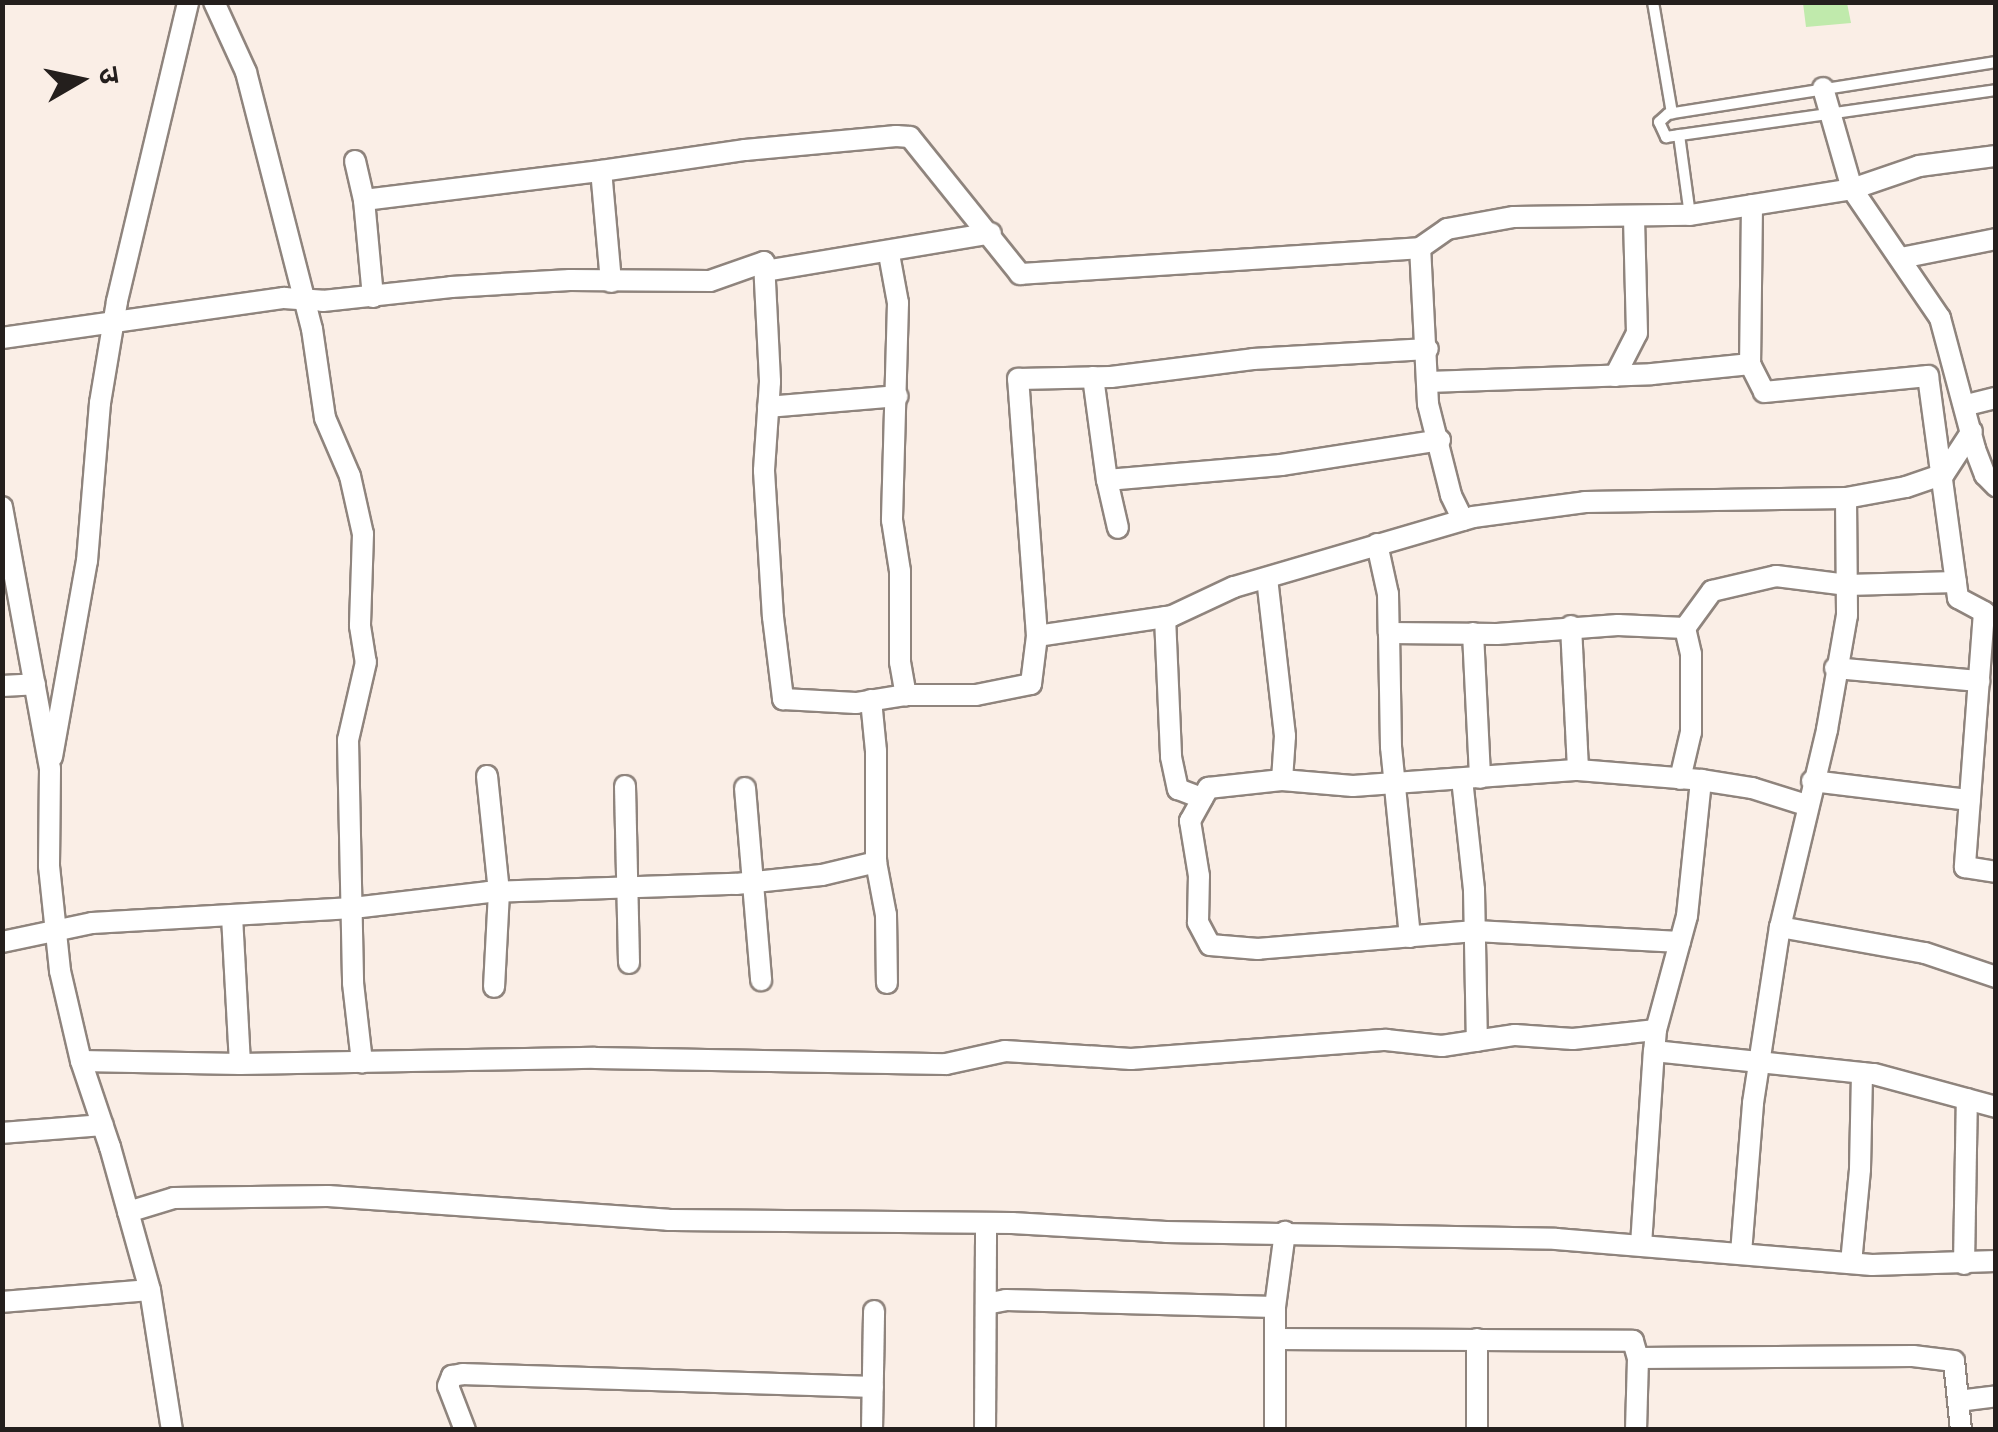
<!DOCTYPE html>
<meta charset="utf-8">
<style>
body{margin:0}
#map{position:relative;width:1998px;height:1432px;overflow:hidden;background:#faeee6;font-family:"Space Grotesk","Noto Sans Devanagari",sans-serif}
div>[style]{position:absolute}
.green>*{inset:0;background:#c0eaac}
.roads{filter:drop-shadow(2px 0 #8f847d) drop-shadow(-2px 0 #8f847d) drop-shadow(0 2px #8f847d) drop-shadow(0 -2px #8f847d)}
.lane>*{height:10px;margin:-5px;padding:0 5px;transform-origin:5px;border-radius:5px;background:#fff}
.street>*{height:20px;margin:-10px;padding:0 10px;transform-origin:10px;border-radius:10px;background:#fff}
span{translate:-50% -50%;white-space:nowrap;text-align:center;line-height:1.15;-webkit-text-stroke:9px #faeee6;paint-order:stroke}
.frame{position:absolute;inset:0;border:5px solid #241f1d;pointer-events:none}
.north{position:absolute;left:30px;top:30px;width:100px;height:100px;-webkit-text-stroke:8px #faeee6;paint-order:stroke;rotate:81deg;font-size:28px;font-weight:700;line-height:40px;text-align:center;color:#241f1d}
.north::after{content:'';display:block;margin:auto;width:35px;height:45px;background:#241f1d;clip-path:polygon(50% 0,100% 100%,50% 72%,0 100%)}
</style>
<div id="map">
<div class="green">
<div style="clip-path:polygon(1803px 3px,1847px 3px,1851px 23px,1806px 27px)"></div>
</div>
<div class="roads">
<div class="lane">
<div style="left:1653px;top:2px;width:113px;rotate:80.3deg"></div>
<div style="left:1996px;top:62px;width:332px;rotate:171deg"></div>
<div style="left:1668px;top:114px;width:12px;rotate:138deg"></div>
<div style="left:1659px;top:122px;width:17px;rotate:65deg"></div>
<div style="left:1666px;top:137px;width:333px;rotate:-8.1deg"></div>
<div style="left:1679px;top:135px;width:81px;rotate:82.2deg"></div>
</div>
<div class="street">
<div style="left:214px;top:2px;width:77px;rotate:65.4deg"></div>
<div style="left:246px;top:72px;width:265px;rotate:75.6deg"></div>
<div style="left:312px;top:329px;width:90px;rotate:81.7deg"></div>
<div style="left:325px;top:418px;width:63px;rotate:66.7deg"></div>
<div style="left:350px;top:476px;width:59px;rotate:77.4deg"></div>
<div style="left:363px;top:534px;width:92px;rotate:91.9deg"></div>
<div style="left:360px;top:626px;width:36px;rotate:81deg"></div>
<div style="left:366px;top:662px;width:80px;rotate:103deg"></div>
<div style="left:348px;top:740px;width:243px;rotate:88.8deg"></div>
<div style="left:353px;top:983px;width:80px;rotate:83.5deg"></div>
<div style="left:1823px;top:88px;width:105px;rotate:74deg"></div>
<div style="left:1852px;top:189px;width:156px;rotate:55.7deg"></div>
<div style="left:1940px;top:318px;width:136px;rotate:75deg"></div>
<div style="left:1975px;top:449px;width:28px;rotate:69deg"></div>
<div style="left:1985px;top:475px;width:16px;rotate:45deg"></div>
<div style="left:355px;top:161px;width:40px;rotate:77deg"></div>
<div style="left:1752px;top:205px;width:159px;rotate:90.7deg"></div>
<div style="left:1750px;top:364px;width:31px;rotate:63deg"></div>
<div style="left:1764px;top:392px;width:165px;rotate:-5.6deg"></div>
<div style="left:1928px;top:376px;width:224px;rotate:82.3deg"></div>
<div style="left:1958px;top:598px;width:30px;rotate:28deg"></div>
<div style="left:1984px;top:612px;width:256px;rotate:94.3deg"></div>
<div style="left:1965px;top:867px;width:31px;rotate:9deg"></div>
<div style="left:889px;top:254px;width:50px;rotate:79.6deg"></div>
<div style="left:898px;top:303px;width:217px;rotate:91.6deg"></div>
<div style="left:892px;top:520px;width:52px;rotate:81.1deg"></div>
<div style="left:900px;top:571px;width:91px;rotate:90deg"></div>
<div style="left:900px;top:662px;width:34px;rotate:80deg"></div>
<div style="left:1901px;top:258px;width:97px;rotate:-11.3deg"></div>
<div style="left:765px;top:271px;width:229px;rotate:-9.5deg"></div>
<div style="left:611px;top:282px;width:111px;rotate:-95.1deg"></div>
<div style="left:601px;top:171px;width:146px;rotate:-8.3deg"></div>
<div style="left:745px;top:150px;width:152px;rotate:-5.3deg"></div>
<div style="left:896px;top:136px;width:14px;rotate:4deg"></div>
<div style="left:910px;top:137px;width:176px;rotate:51.2deg"></div>
<div style="left:1020px;top:274px;width:401px;rotate:-3.7deg"></div>
<div style="left:373px;top:297px;width:97px;rotate:-95.3deg"></div>
<div style="left:364px;top:200px;width:239px;rotate:-7deg"></div>
<div style="left:2px;top:338px;width:285px;rotate:-8.1deg"></div>
<div style="left:284px;top:298px;width:39px;rotate:4deg"></div>
<div style="left:323px;top:301px;width:129px;rotate:-6.2deg"></div>
<div style="left:451px;top:287px;width:119px;rotate:-3.4deg"></div>
<div style="left:570px;top:280px;width:140px;rotate:0.4deg"></div>
<div style="left:710px;top:281px;width:57px;rotate:-19.4deg"></div>
<div style="left:764px;top:262px;width:120px;rotate:87.1deg"></div>
<div style="left:770px;top:382px;width:89px;rotate:93.9deg"></div>
<div style="left:764px;top:471px;width:146px;rotate:86.5deg"></div>
<div style="left:773px;top:617px;width:83px;rotate:83deg"></div>
<div style="left:783px;top:699px;width:73px;rotate:3.1deg"></div>
<div style="left:856px;top:703px;width:51px;rotate:-9.1deg"></div>
<div style="left:906px;top:695px;width:70px"></div>
<div style="left:976px;top:695px;width:56px;rotate:-11.3deg"></div>
<div style="left:1031px;top:684px;width:48px;rotate:-82.9deg"></div>
<div style="left:1037px;top:636px;width:136px;rotate:-8.4deg"></div>
<div style="left:1172px;top:616px;width:68px;rotate:-25.1deg"></div>
<div style="left:1234px;top:587px;width:249px;rotate:-16.3deg"></div>
<div style="left:1473px;top:517px;width:113px;rotate:-7.6deg"></div>
<div style="left:1585px;top:502px;width:261px;rotate:-0.9deg"></div>
<div style="left:1846px;top:498px;width:61px;rotate:-10.4deg"></div>
<div style="left:1906px;top:487px;width:40px;rotate:-18.9deg"></div>
<div style="left:1944px;top:474px;width:51px;rotate:-56.9deg"></div>
<div style="left:1615px;top:376px;width:48px;rotate:-62.9deg"></div>
<div style="left:1637px;top:333px;width:116px;rotate:-91.5deg"></div>
<div style="left:1093px;top:377px;width:104px;rotate:82.3deg"></div>
<div style="left:1107px;top:480px;width:49px;rotate:77.1deg"></div>
<div style="left:1428px;top:382px;width:224px;rotate:-2deg"></div>
<div style="left:1652px;top:374px;width:99px;rotate:-5.8deg"></div>
<div style="left:1967px;top:405px;width:30px;rotate:-14deg"></div>
<div style="left:768px;top:407px;width:130px;rotate:-4.8deg"></div>
<div style="left:1107px;top:480px;width:175px;rotate:-4.9deg"></div>
<div style="left:1281px;top:465px;width:161px;rotate:-8.9deg"></div>
<div style="left:1846px;top:498px;width:117px;rotate:89.5deg"></div>
<div style="left:1847px;top:615px;width:117px;rotate:99.9deg"></div>
<div style="left:1827px;top:730px;width:203px;rotate:103.4deg"></div>
<div style="left:1780px;top:927px;width:147px;rotate:10.2deg"></div>
<div style="left:1925px;top:953px;width:75px;rotate:18.7deg"></div>
<div style="left:2px;top:507px;width:266px;rotate:79.6deg"></div>
<div style="left:50px;top:769px;width:97px;rotate:90.6deg"></div>
<div style="left:49px;top:866px;width:106px;rotate:84deg"></div>
<div style="left:60px;top:971px;width:92px;rotate:76.9deg"></div>
<div style="left:81px;top:1061px;width:91px;rotate:71.4deg"></div>
<div style="left:110px;top:1147px;width:148px;rotate:74.4deg"></div>
<div style="left:150px;top:1290px;width:142px;rotate:81.1deg"></div>
<div style="left:1463px;top:520px;width:28px;rotate:-116deg"></div>
<div style="left:1451px;top:495px;width:94px;rotate:-104.2deg"></div>
<div style="left:1428px;top:404px;width:156px;rotate:-92.9deg"></div>
<div style="left:1420px;top:248px;width:33px;rotate:-35deg"></div>
<div style="left:1447px;top:229px;width:68px;rotate:-10.2deg"></div>
<div style="left:1514px;top:217px;width:176px;rotate:-0.7deg"></div>
<div style="left:1690px;top:215px;width:164px;rotate:-9.1deg"></div>
<div style="left:1852px;top:189px;width:71px;rotate:-18.9deg"></div>
<div style="left:1919px;top:166px;width:78px;rotate:-7.4deg"></div>
<div style="left:1377px;top:544px;width:51px;rotate:77.6deg"></div>
<div style="left:1388px;top:594px;width:39px;rotate:89deg"></div>
<div style="left:1267px;top:578px;width:159px;rotate:83.5deg"></div>
<div style="left:1285px;top:736px;width:44px;rotate:93.9deg"></div>
<div style="left:1165px;top:617px;width:140px;rotate:87.5deg"></div>
<div style="left:1171px;top:757px;width:33px;rotate:78deg"></div>
<div style="left:1178px;top:789px;width:26px;rotate:21deg"></div>
<div style="left:1571px;top:626px;width:144px;rotate:87.2deg"></div>
<div style="left:1685px;top:628px;width:46px;rotate:-53.9deg"></div>
<div style="left:1712px;top:591px;width:66px;rotate:-13.2deg"></div>
<div style="left:1776px;top:576px;width:72px;rotate:7.2deg"></div>
<div style="left:1847px;top:585px;width:109px;rotate:-1.6deg"></div>
<div style="left:1473px;top:633px;width:145px;rotate:87.2deg"></div>
<div style="left:1037px;top:636px;width:258px;rotate:-94.2deg"></div>
<div style="left:1018px;top:379px;width:93px;rotate:-1.2deg"></div>
<div style="left:1111px;top:377px;width:143px;rotate:-7.2deg"></div>
<div style="left:1253px;top:359px;width:175px;rotate:-3.3deg"></div>
<div style="left:1835px;top:668px;width:145px;rotate:5.2deg"></div>
<div style="left:2px;top:686px;width:33px;rotate:-3deg"></div>
<div style="left:871px;top:700px;width:51px;rotate:84.4deg"></div>
<div style="left:876px;top:751px;width:111px;rotate:90deg"></div>
<div style="left:876px;top:862px;width:54px;rotate:79.3deg"></div>
<div style="left:886px;top:915px;width:68px;rotate:89.2deg"></div>
<div style="left:52px;top:757px;width:199px;rotate:-79.9deg"></div>
<div style="left:87px;top:561px;width:159px;rotate:-85.3deg"></div>
<div style="left:100px;top:403px;width:103px;rotate:-80.5deg"></div>
<div style="left:117px;top:301px;width:307px;rotate:-76.6deg"></div>
<div style="left:487px;top:776px;width:117px;rotate:84.1deg"></div>
<div style="left:499px;top:892px;width:95px;rotate:93deg"></div>
<div style="left:1462px;top:779px;width:112px;rotate:83.8deg"></div>
<div style="left:1474px;top:890px;width:151px;rotate:88.9deg"></div>
<div style="left:1812px;top:781px;width:159px;rotate:6.9deg"></div>
<div style="left:625px;top:786px;width:177px;rotate:88.7deg"></div>
<div style="left:745px;top:788px;width:193px;rotate:85.2deg"></div>
<div style="left:232px;top:916px;width:148px;rotate:86.9deg"></div>
<div style="left:1410px;top:937px;width:191px;rotate:-95.7deg"></div>
<div style="left:1391px;top:747px;width:114px;rotate:-91deg"></div>
<div style="left:1389px;top:633px;width:108px;rotate:0.5deg"></div>
<div style="left:1497px;top:634px;width:121px;rotate:-4.3deg"></div>
<div style="left:1618px;top:625px;width:67px;rotate:2.6deg"></div>
<div style="left:1685px;top:628px;width:27px;rotate:77deg"></div>
<div style="left:1691px;top:654px;width:78px;rotate:90deg"></div>
<div style="left:1691px;top:732px;width:48px;rotate:103.2deg"></div>
<div style="left:2px;top:942px;width:92px;rotate:-11.9deg"></div>
<div style="left:92px;top:923px;width:261px;rotate:-3.3deg"></div>
<div style="left:353px;top:908px;width:137px;rotate:-6.7deg"></div>
<div style="left:489px;top:892px;width:247px;rotate:-1.9deg"></div>
<div style="left:736px;top:884px;width:86px;rotate:-6deg"></div>
<div style="left:822px;top:875px;width:56px;rotate:-13.5deg"></div>
<div style="left:1680px;top:942px;width:205px;rotate:-176.9deg"></div>
<div style="left:1475px;top:931px;width:218px;rotate:175.3deg"></div>
<div style="left:1258px;top:949px;width:48px;rotate:-175.2deg"></div>
<div style="left:1210px;top:945px;width:26px;rotate:-118deg"></div>
<div style="left:1198px;top:922px;width:46px;rotate:-88.8deg"></div>
<div style="left:1199px;top:876px;width:56px;rotate:-99.3deg"></div>
<div style="left:1190px;top:821px;width:38px;rotate:-61deg"></div>
<div style="left:1208px;top:788px;width:74px;rotate:-6.2deg"></div>
<div style="left:1282px;top:780px;width:71px;rotate:4.8deg"></div>
<div style="left:1353px;top:786px;width:226px;rotate:-4.1deg"></div>
<div style="left:1578px;top:770px;width:123px;rotate:4.6deg"></div>
<div style="left:1701px;top:780px;width:52px;rotate:8.9deg"></div>
<div style="left:1752px;top:788px;width:57px;rotate:17.5deg"></div>
<div style="left:1656px;top:1030px;width:118px;rotate:-74.8deg"></div>
<div style="left:1687px;top:916px;width:137px;rotate:-84.1deg"></div>
<div style="left:81px;top:1061px;width:159px;rotate:1.1deg"></div>
<div style="left:240px;top:1064px;width:355px;rotate:-1deg"></div>
<div style="left:595px;top:1058px;width:351px;rotate:1deg"></div>
<div style="left:946px;top:1064px;width:60px;rotate:-12.4deg"></div>
<div style="left:1005px;top:1051px;width:126px;rotate:3.6deg"></div>
<div style="left:1131px;top:1059px;width:256px;rotate:-4.3deg"></div>
<div style="left:1386px;top:1040px;width:56px;rotate:6.1deg"></div>
<div style="left:1442px;top:1046px;width:74px;rotate:-8.6deg"></div>
<div style="left:1515px;top:1035px;width:58px;rotate:3.9deg"></div>
<div style="left:1573px;top:1039px;width:83px;rotate:-6.2deg"></div>
<div style="left:1656px;top:1030px;width:21px;rotate:95deg"></div>
<div style="left:1654px;top:1051px;width:221px;rotate:6deg"></div>
<div style="left:1874px;top:1074px;width:126px;rotate:15.1deg"></div>
<div style="left:2px;top:1133px;width:101px;rotate:-4.5deg"></div>
<div style="left:128px;top:1212px;width:48px;rotate:-16.9deg"></div>
<div style="left:174px;top:1198px;width:154px;rotate:-0.7deg"></div>
<div style="left:328px;top:1196px;width:341px;rotate:4deg"></div>
<div style="left:668px;top:1220px;width:344px;rotate:0.5deg"></div>
<div style="left:1012px;top:1223px;width:154px;rotate:3.3deg"></div>
<div style="left:1166px;top:1232px;width:390px;rotate:1deg"></div>
<div style="left:1556px;top:1239px;width:317px;rotate:4.7deg"></div>
<div style="left:1872px;top:1265px;width:124px;rotate:-1.8deg"></div>
<div style="left:1641px;top:1245px;width:194px;rotate:-86.2deg"></div>
<div style="left:1741px;top:1253px;width:150px;rotate:-85.4deg"></div>
<div style="left:1753px;top:1103px;width:178px;rotate:-81.3deg"></div>
<div style="left:1851px;top:1263px;width:94px;rotate:-84.5deg"></div>
<div style="left:1860px;top:1169px;width:96px;rotate:-88.8deg"></div>
<div style="left:1964px;top:1264px;width:165px;rotate:-89deg"></div>
<div style="left:2px;top:1302px;width:148px;rotate:-4.6deg"></div>
<div style="left:986px;top:1304px;width:20px;rotate:-11deg"></div>
<div style="left:1006px;top:1300px;width:269px;rotate:1.5deg"></div>
<div style="left:1275px;top:1339px;width:358px;rotate:0.3deg"></div>
<div style="left:1633px;top:1341px;width:18px;rotate:74deg"></div>
<div style="left:1477px;top:1339px;width:91px;rotate:90deg"></div>
<div style="left:1958px;top:1401px;width:38px;rotate:-7deg"></div>
<div style="left:465px;top:1430px;width:47px;rotate:-111.1deg"></div>
<div style="left:448px;top:1386px;width:11px;rotate:-68deg"></div>
<div style="left:452px;top:1376px;width:11px;rotate:-10deg"></div>
<div style="left:463px;top:1374px;width:410px;rotate:1.8deg"></div>
<div style="left:872px;top:1430px;width:119px;rotate:-89deg"></div>
<div style="left:985px;top:1430px;width:207px;rotate:-89.7deg"></div>
<div style="left:1275px;top:1430px;width:123px;rotate:-90deg"></div>
<div style="left:1275px;top:1307px;width:76px;rotate:-82.4deg"></div>
<div style="left:1636px;top:1430px;width:72px;rotate:-88.4deg"></div>
<div style="left:1638px;top:1358px;width:275px;rotate:-0.4deg"></div>
<div style="left:1913px;top:1356px;width:41px;rotate:7deg"></div>
<div style="left:1954px;top:1361px;width:69px;rotate:84.2deg"></div>
</div>
</div>
<div class="frame"></div>
<div class="north">उ</div>
</div>
